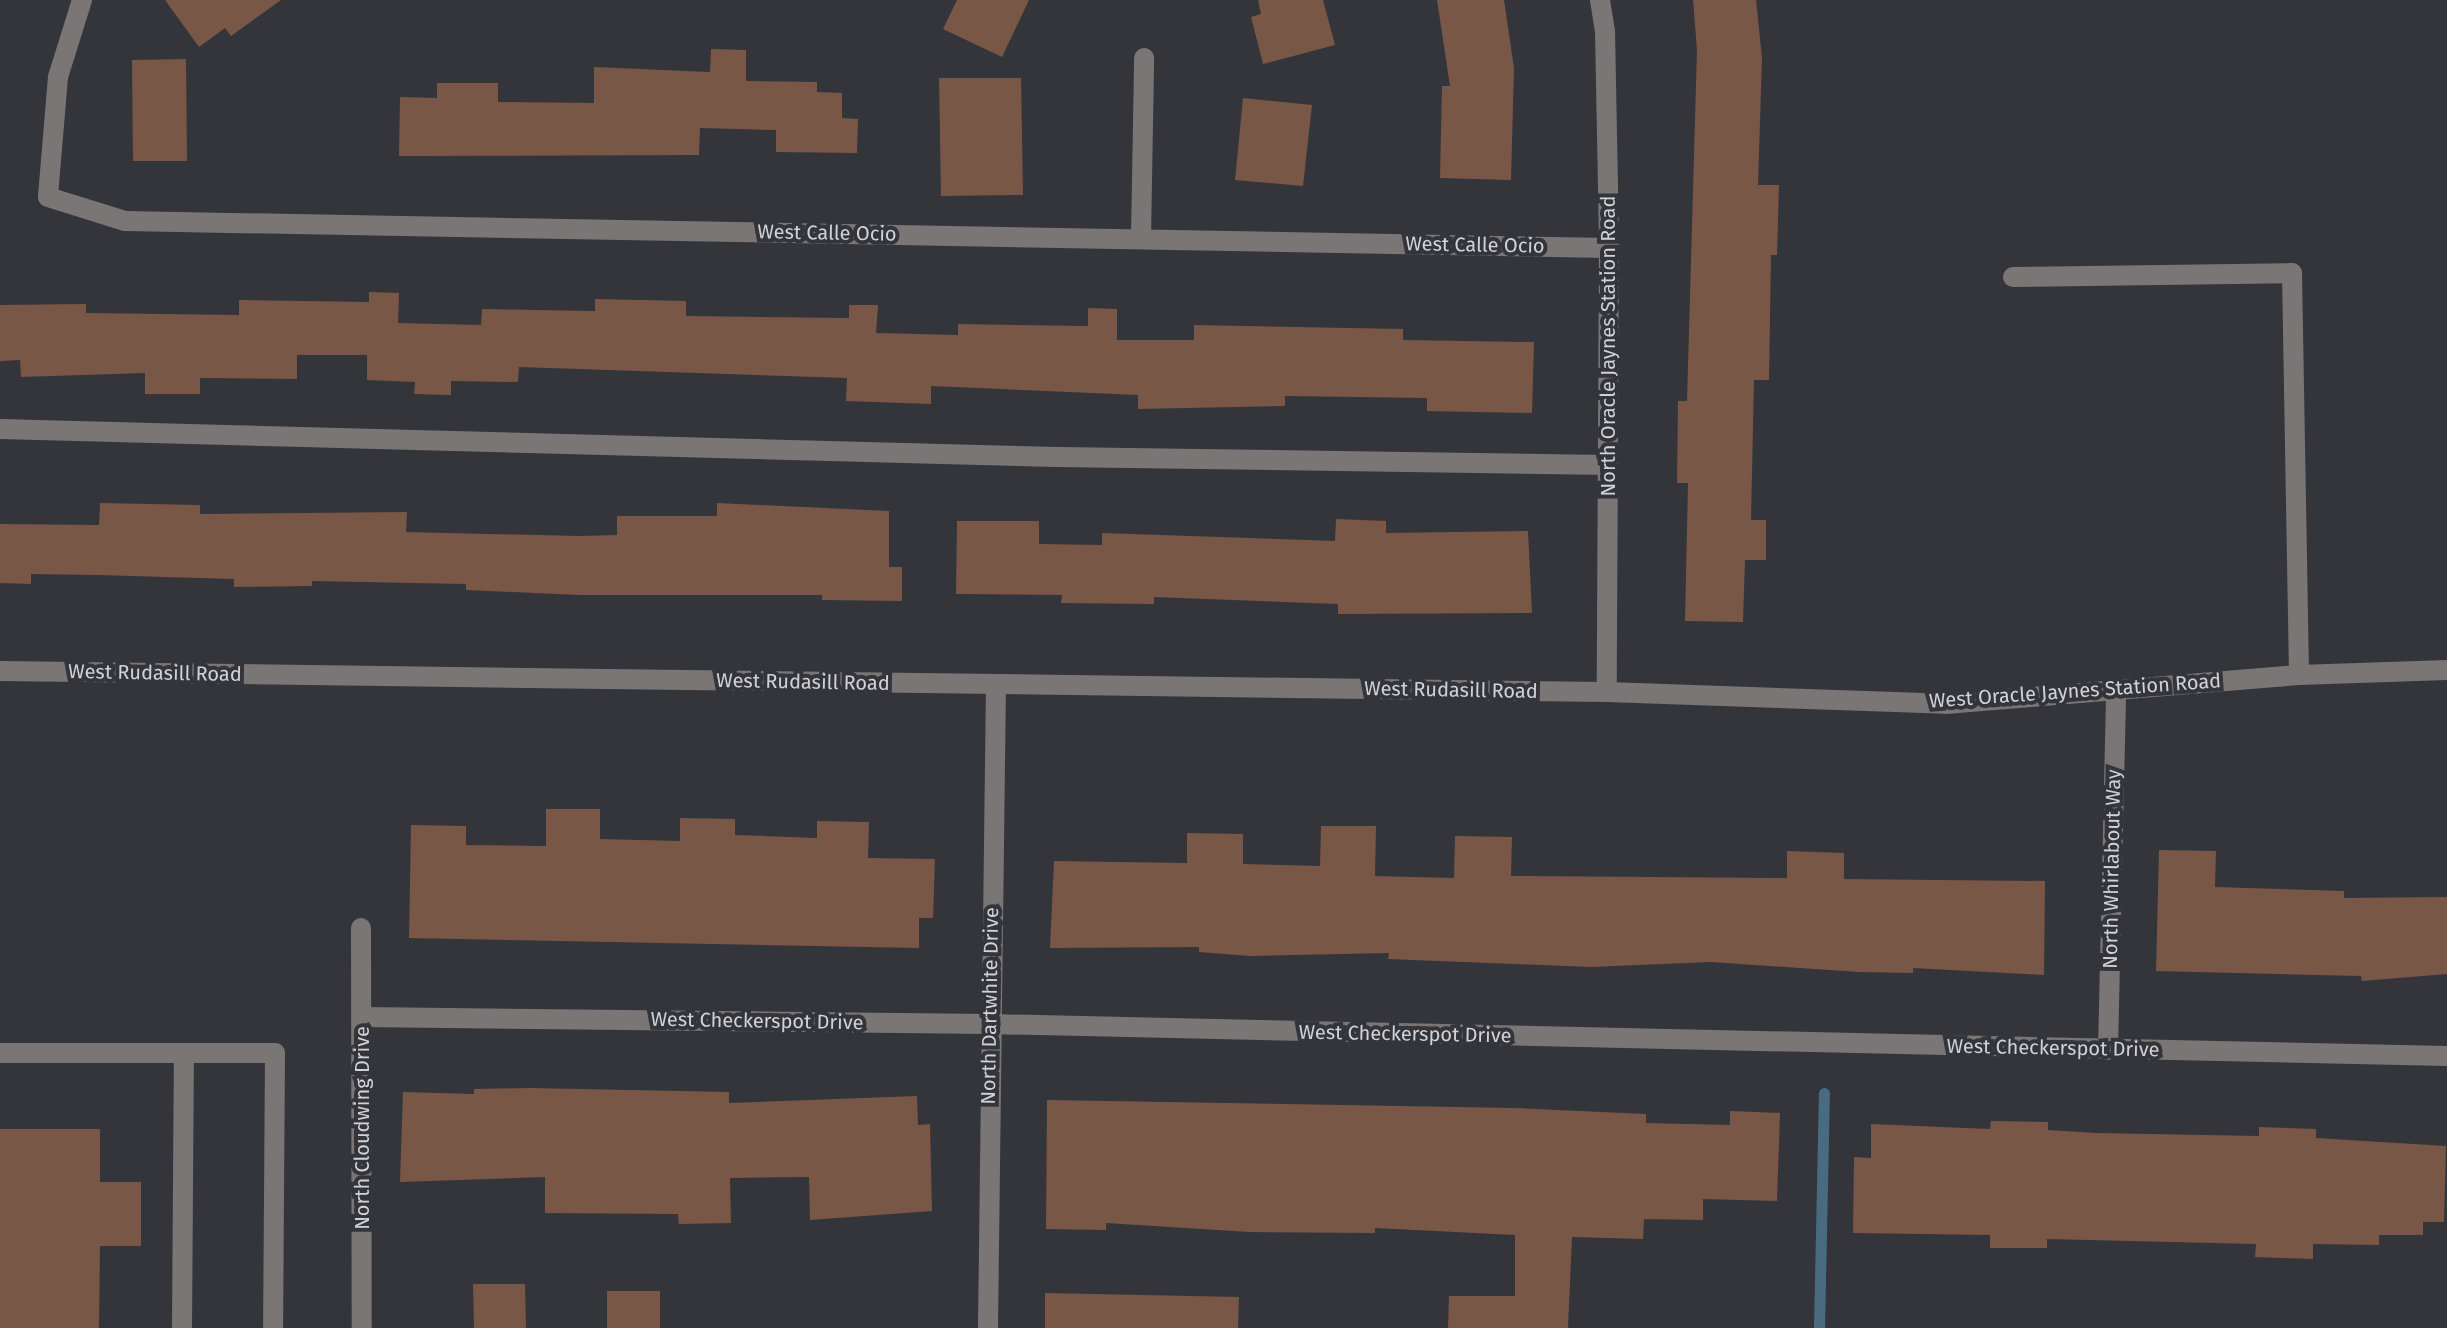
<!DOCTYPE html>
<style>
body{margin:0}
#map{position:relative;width:2447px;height:1328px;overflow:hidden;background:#33353b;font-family:"Fira Sans",sans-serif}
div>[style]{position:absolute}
.stream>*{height:11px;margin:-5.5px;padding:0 5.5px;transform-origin:5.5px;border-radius:5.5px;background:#496b82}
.building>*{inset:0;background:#795746}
.minor>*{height:20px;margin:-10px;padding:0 10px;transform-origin:10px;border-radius:10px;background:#7a7676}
span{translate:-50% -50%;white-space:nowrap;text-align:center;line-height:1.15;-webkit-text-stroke:8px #33353b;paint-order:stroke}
.street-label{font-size:20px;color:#d1d2d6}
</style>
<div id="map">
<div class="stream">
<div style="left:1819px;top:1328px;width:235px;rotate:-88.8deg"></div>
</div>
<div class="building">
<div style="clip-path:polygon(165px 0,281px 0,231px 36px,225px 28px,199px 47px)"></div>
<div style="clip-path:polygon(957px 0,1029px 0,1002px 57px,943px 29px)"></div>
<div style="clip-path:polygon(1258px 0,1323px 0,1335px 45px,1263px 64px,1251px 17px,1261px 14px)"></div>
<div style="clip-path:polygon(1437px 0,1504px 0,1514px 68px,1511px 180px,1440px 178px,1442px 86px,1450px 86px)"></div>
<div style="clip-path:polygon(1693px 0,1756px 0,1762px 58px,1758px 185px,1779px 185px,1777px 255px,1771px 255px,1769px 380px,1754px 380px,1751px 520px,1766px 520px,1766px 560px,1745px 560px,1743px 622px,1685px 621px,1688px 483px,1677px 483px,1678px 401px,1687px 401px,1697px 50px)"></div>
<div style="clip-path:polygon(711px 49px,746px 50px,746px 81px,817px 82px,817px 92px,842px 93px,842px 118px,858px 119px,857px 153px,776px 152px,776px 130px,700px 128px,699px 155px,399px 156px,400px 97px,437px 98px,437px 83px,498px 83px,498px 102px,594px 103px,594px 67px,710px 72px)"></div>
<div style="clip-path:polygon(186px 59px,187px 161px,133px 161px,132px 60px)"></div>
<div style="clip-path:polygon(939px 78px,1021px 78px,1023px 195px,941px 196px)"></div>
<div style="clip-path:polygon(1243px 98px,1312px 105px,1303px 186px,1235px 180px)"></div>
<div style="clip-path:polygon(369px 292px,399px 293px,398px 323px,481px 325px,482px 309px,595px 311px,595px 299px,686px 301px,686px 316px,849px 318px,849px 305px,878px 305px,876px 333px,958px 335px,958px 324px,1088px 326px,1088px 308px,1117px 309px,1117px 340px,1194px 340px,1194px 325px,1403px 329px,1403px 340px,1534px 342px,1532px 413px,1427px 411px,1427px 398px,1285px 396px,1285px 406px,1138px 409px,1138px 395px,931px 386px,931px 404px,846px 401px,847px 378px,519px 367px,518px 382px,451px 381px,451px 395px,414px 394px,415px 382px,367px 380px,367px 355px,297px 355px,297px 379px,200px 378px,200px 394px,145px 394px,145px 373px,21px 377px,20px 360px,0 361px,0 305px,86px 304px,86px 313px,239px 315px,239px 300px,369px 302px)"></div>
<div style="clip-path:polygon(100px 503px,200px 505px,200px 514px,407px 512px,406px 532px,579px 536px,617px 535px,617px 516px,717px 516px,717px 503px,889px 511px,889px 567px,902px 567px,902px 601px,822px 600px,822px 595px,579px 595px,466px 590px,466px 584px,312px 581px,312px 586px,234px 587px,234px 579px,98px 575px,31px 574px,31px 584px,0 583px,0 524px,99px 525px)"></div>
<div style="clip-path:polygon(1336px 519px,1386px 521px,1386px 533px,1528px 531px,1532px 613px,1338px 614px,1338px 604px,1154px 597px,1154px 604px,1061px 603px,1062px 595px,956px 594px,957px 521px,1039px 521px,1039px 544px,1102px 545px,1102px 533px,1335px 541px)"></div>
<div style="clip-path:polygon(546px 809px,600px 809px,600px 839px,680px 841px,680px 818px,735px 819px,735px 835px,817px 838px,817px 821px,869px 822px,868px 858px,935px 859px,933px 918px,919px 918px,919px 948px,409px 938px,411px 825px,466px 826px,466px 845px,546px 846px)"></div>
<div style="clip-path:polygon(1321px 826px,1376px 826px,1375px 876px,1454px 878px,1455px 836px,1512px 837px,1511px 876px,1787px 878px,1787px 851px,1844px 853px,1844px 879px,2045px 881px,2044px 975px,1913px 968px,1913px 973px,1859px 972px,1711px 962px,1591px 967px,1388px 959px,1389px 953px,1250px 956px,1199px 952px,1199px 947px,1050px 948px,1054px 861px,1187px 863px,1187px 833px,1243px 834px,1243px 864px,1320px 866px)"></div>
<div style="clip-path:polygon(2159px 850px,2216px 851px,2215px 887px,2344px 891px,2344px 898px,2447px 897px,2447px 974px,2362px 981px,2361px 976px,2156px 971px)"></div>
<div style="clip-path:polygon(529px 1088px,729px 1092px,729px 1103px,917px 1096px,918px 1125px,930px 1124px,932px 1211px,810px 1220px,809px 1177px,730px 1178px,731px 1223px,679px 1224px,678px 1214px,545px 1213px,545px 1177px,400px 1182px,403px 1092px,474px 1094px,474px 1089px)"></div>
<div style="clip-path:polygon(1047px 1100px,1513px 1108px,1646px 1114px,1646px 1123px,1730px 1125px,1730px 1111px,1780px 1113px,1777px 1201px,1703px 1199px,1703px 1220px,1644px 1219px,1643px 1239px,1572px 1237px,1568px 1328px,1448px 1328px,1449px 1296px,1515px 1296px,1515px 1235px,1375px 1228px,1375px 1233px,1249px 1232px,1106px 1223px,1106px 1230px,1046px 1229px)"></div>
<div style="clip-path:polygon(1991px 1121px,2048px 1122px,2048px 1130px,2096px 1133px,2259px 1136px,2259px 1127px,2316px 1129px,2316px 1138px,2446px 1146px,2444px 1222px,2423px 1222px,2423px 1235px,2379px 1235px,2379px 1245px,2313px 1244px,2313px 1259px,2255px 1257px,2256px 1244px,2047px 1239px,2047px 1248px,1990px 1248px,1990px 1235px,1853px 1233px,1854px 1157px,1871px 1158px,1871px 1124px,1990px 1129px)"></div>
<div style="clip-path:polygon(0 1129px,100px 1129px,100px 1182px,141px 1182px,141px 1246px,100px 1246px,99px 1328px,0 1328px)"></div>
<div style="clip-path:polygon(473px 1284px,525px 1284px,526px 1328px,474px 1328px)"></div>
<div style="clip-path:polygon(607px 1291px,660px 1291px,660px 1328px,607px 1328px)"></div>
<div style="clip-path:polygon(1045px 1293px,1239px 1297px,1238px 1328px,1045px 1328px)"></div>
</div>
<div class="minor">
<div style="left:82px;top:0;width:81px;rotate:107.3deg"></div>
<div style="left:58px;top:77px;width:120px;rotate:94.8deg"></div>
<div style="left:48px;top:197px;width:81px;rotate:17.3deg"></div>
<div style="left:125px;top:221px;width:1484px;rotate:1.04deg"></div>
<div style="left:1600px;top:0;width:31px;rotate:81deg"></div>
<div style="left:1605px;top:31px;width:217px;rotate:88.9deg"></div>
<div style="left:1609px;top:248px;width:444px;rotate:90.3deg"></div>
<div style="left:1141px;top:238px;width:180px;rotate:-89deg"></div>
<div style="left:2013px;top:277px;width:279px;rotate:-0.8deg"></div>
<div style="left:2292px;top:273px;width:402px;rotate:89deg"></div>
<div style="left:0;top:429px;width:1057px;rotate:1.52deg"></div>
<div style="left:1057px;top:457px;width:552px;rotate:0.83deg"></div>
<div style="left:0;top:671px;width:1607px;rotate:0.75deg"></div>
<div style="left:1607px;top:692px;width:339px;rotate:2deg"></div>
<div style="left:1946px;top:704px;width:354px;rotate:-4.7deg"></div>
<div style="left:2299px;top:675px;width:148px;rotate:-1.9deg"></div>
<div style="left:361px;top:928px;width:400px;rotate:89.9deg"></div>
<div style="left:362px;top:1017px;width:627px;rotate:0.64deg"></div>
<div style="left:989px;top:1024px;width:1458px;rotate:1.26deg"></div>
<div style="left:2108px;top:1050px;width:362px;rotate:-88.7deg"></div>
<div style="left:0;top:1053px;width:275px"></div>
<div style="left:275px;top:1053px;width:275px;rotate:90.4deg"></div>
<div style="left:182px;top:1328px;width:274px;rotate:-89.6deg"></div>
<div style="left:988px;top:1328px;width:644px;rotate:-89.29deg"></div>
</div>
<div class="street-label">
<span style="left:827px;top:233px;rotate:1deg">West Calle Ocio</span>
<span style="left:1475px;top:245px;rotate:1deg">West Calle Ocio</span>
<span style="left:1608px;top:346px;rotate:-90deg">North Oracle Jaynes Station Road</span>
<span style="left:155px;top:673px;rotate:1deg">West Rudasill Road</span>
<span style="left:803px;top:682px;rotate:1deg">West Rudasill Road</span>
<span style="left:1451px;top:690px;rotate:1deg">West Rudasill Road</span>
<span style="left:2075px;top:691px;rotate:-4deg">West Oracle Jaynes Station Road</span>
<span style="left:2112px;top:869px;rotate:-89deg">North Whirlabout Way</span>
<span style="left:990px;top:1006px;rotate:-89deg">North Dartwhite Drive</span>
<span style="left:757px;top:1021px;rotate:1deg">West Checkerspot Drive</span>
<span style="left:1405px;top:1034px;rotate:1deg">West Checkerspot Drive</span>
<span style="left:2053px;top:1048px;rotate:1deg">West Checkerspot Drive</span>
<span style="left:362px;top:1128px;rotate:-90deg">North Cloudwing Drive</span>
</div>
</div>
